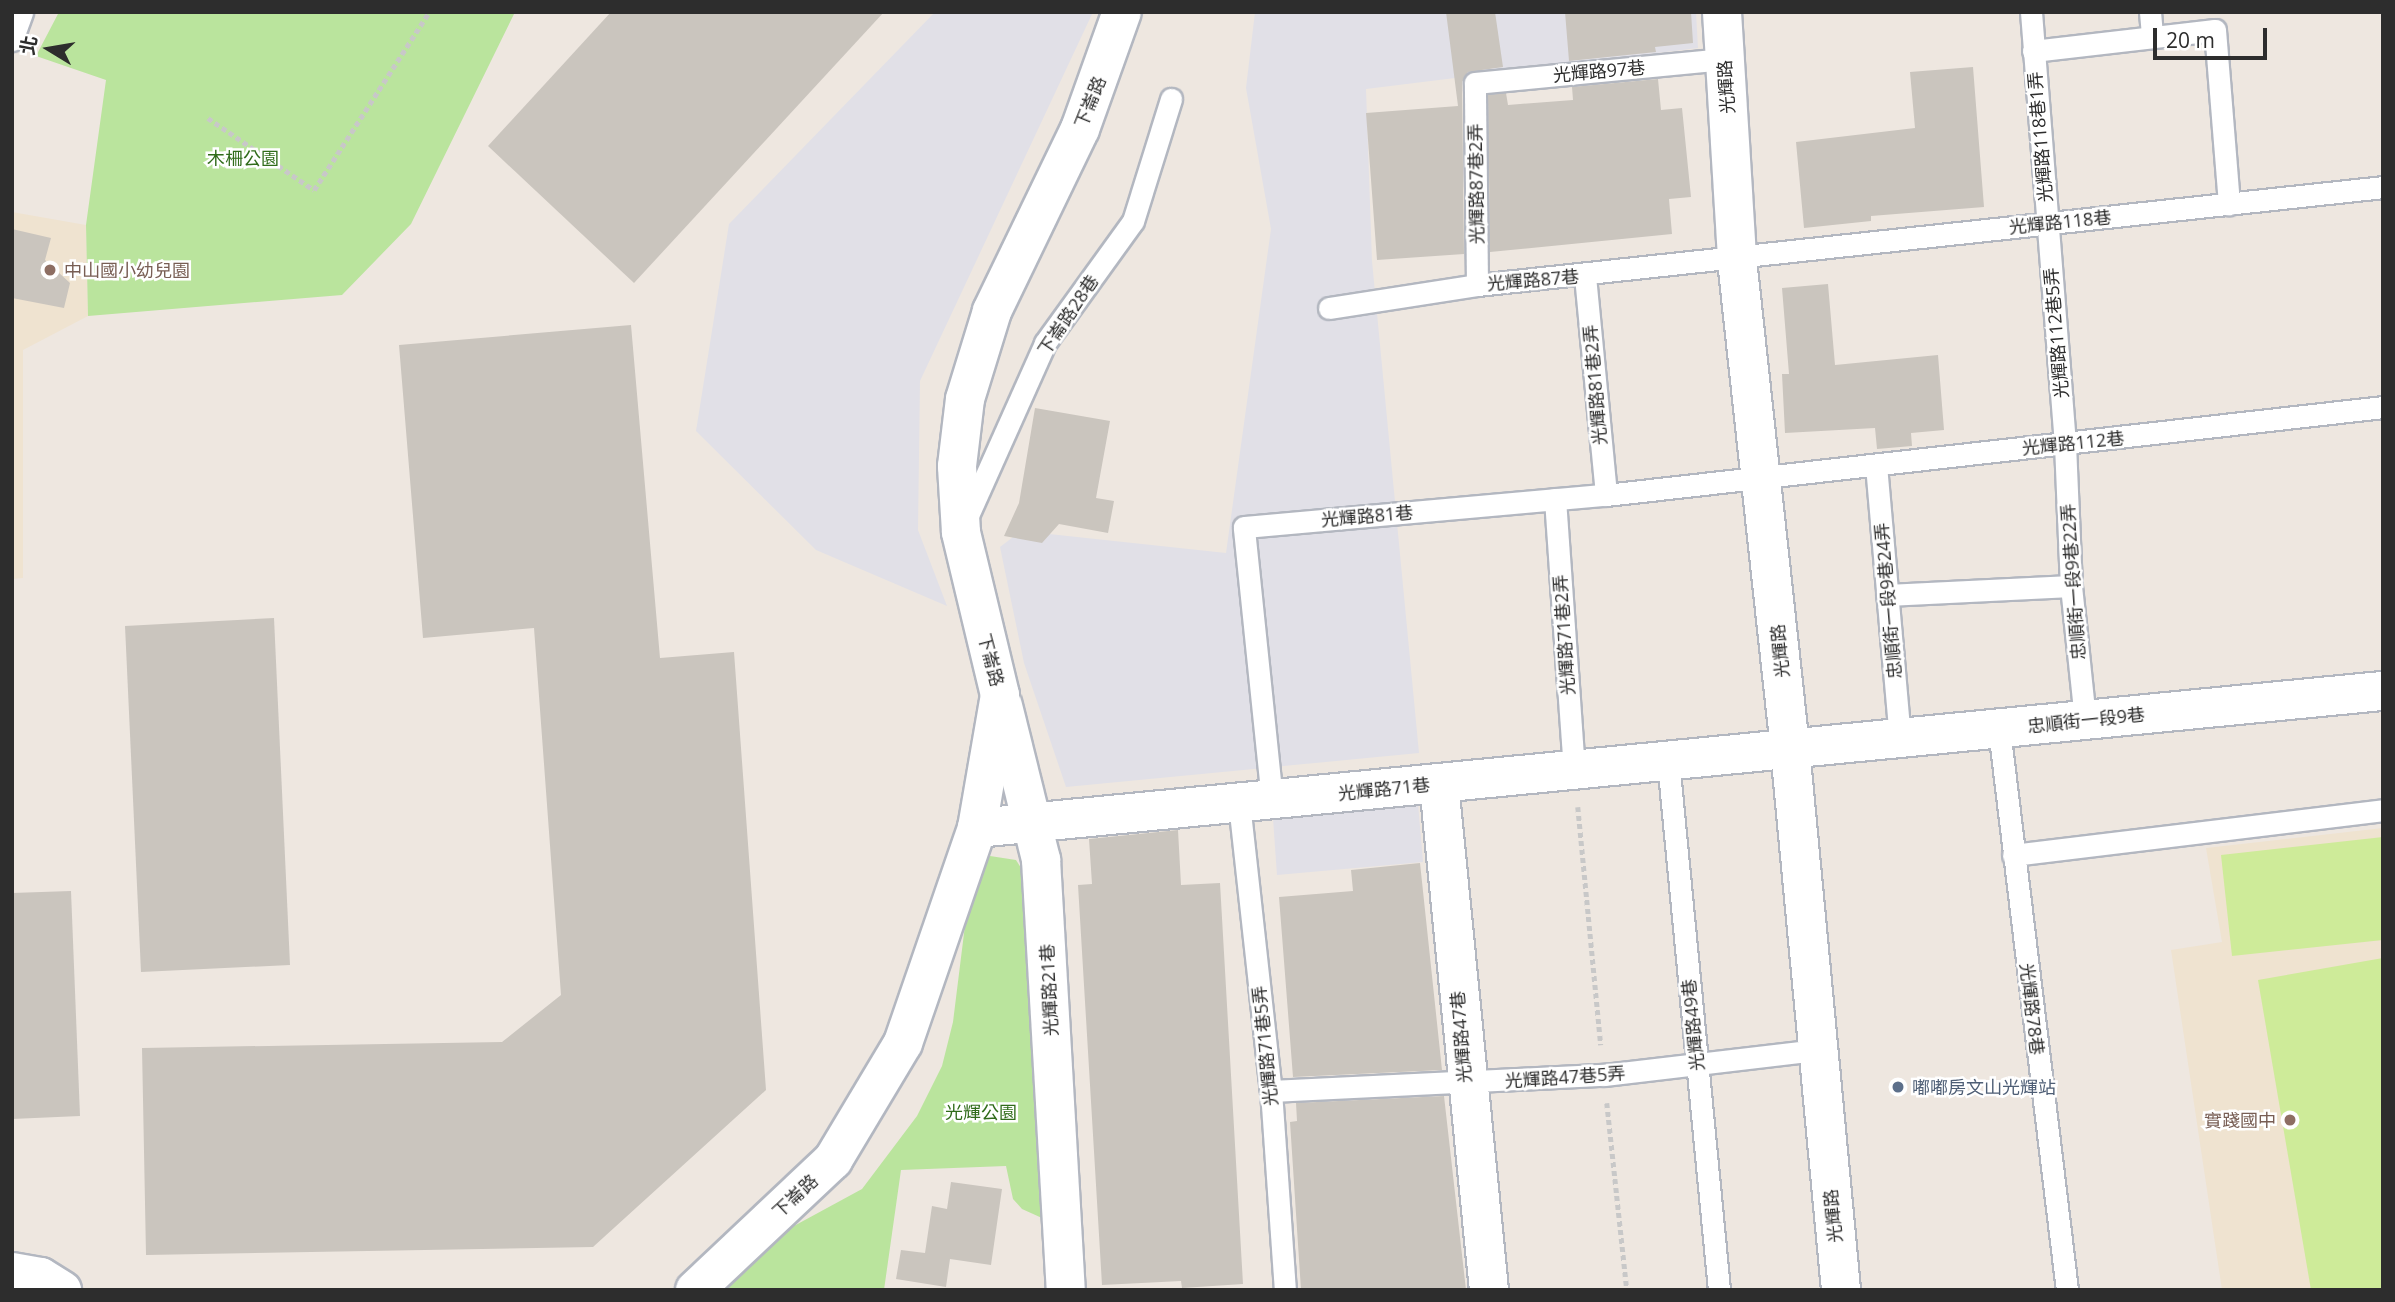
<!DOCTYPE html>
<meta charset="utf-8">
<style>
body{margin:0}
#map{position:relative;width:2395px;height:1302px;overflow:hidden;background:#eee7e0;font-family:"Open Sans","Noto Sans TC",sans-serif}
div>[style]{position:absolute}
.industrial>*{inset:0;background:#e1e0e7}
.education>*{inset:0;background:#efe3d0}
.green>*{inset:0;background:#bae49d}
.pitch>*{inset:0;background:#ceeb99}
.building>*{inset:0;background:#cac5be}
.path>*{height:4.5px;margin-top:-2.25px;transform-origin:0;background:repeating-linear-gradient(90deg,#c8c8c8 0 5px,transparent 0 8.5px)}
.roads{filter:drop-shadow(2px 0 #b3b7c0) drop-shadow(-2px 0 #b3b7c0) drop-shadow(0 2px #b3b7c0) drop-shadow(0 -2px #b3b7c0)}
.lane>*{height:21px;margin:-10.5px;padding:0 10.5px;transform-origin:10.5px;border-radius:10.5px;background:#fff}
.street>*{height:38px;margin:-19px;padding:0 19px;transform-origin:19px;border-radius:19px;background:#fff}
.secondary>*{height:38px;margin:-19px;padding:0 19px;transform-origin:19px;border-radius:19px;background:#fff}
.dots>*{width:19px;height:19px;translate:-50% -50%;box-sizing:border-box;border:4px solid #fff;border-radius:50%}
span{translate:-50% -50%;white-space:nowrap;text-align:center;line-height:1.15;-webkit-text-stroke:5px #fff;paint-order:stroke}
.street-label{font-size:18px;color:#2d2d2d}
.park-label{font-size:18px;color:#316c1b}
.education-label{font-size:18px;color:#785e54}
.left{translate:0 -50%;text-align:left}
.right{translate:-100% -50%;text-align:right}
.service-label{font-size:18px;color:#4e5e75}
.frame{position:absolute;inset:0;border:14px solid #2d2d2d;pointer-events:none}
.north{position:absolute;left:14px;top:14px;width:70px;height:70px;-webkit-text-stroke:5px #fff;paint-order:stroke;rotate:281deg;font-size:19px;font-weight:700;line-height:28px;text-align:center;color:#2d2d2d}
.north::after{content:'';display:block;margin:auto;width:24px;height:32px;background:#2d2d2d;clip-path:polygon(50% 0,100% 100%,50% 72%,0 100%)}
.scale{position:absolute;left:2153px;top:28px;width:114px;height:32px;box-sizing:border-box;border:4px solid #2d2d2d;border-top:0;padding-left:9px;font-size:21px;line-height:24px;white-space:nowrap;color:#2d2d2d;-webkit-text-stroke:5px #fff;paint-order:stroke}
</style>
<div id="map">
<div class="industrial">
<div style="clip-path:polygon(935px 12px,1093px 12px,920px 381px,918px 530px,947px 606px,816px 550px,696px 431px,729px 224px)"></div>
<div style="clip-path:polygon(1255px 12px,1696px 12px,1698px 48px,1366px 89px,1372px 261px,1419px 753px,1066px 787px,1024px 663px,1000px 547px,1021px 531px,1226px 553px,1271px 229px,1246px 88px)"></div>
<div style="clip-path:polygon(1418px 804px,1423px 862px,1277px 875px,1273px 818px)"></div>
</div>
<div class="education">
<div style="clip-path:polygon(12px 212px,86px 225px,88px 316px,23px 350px,23px 578px,12px 579px)"></div>
<div style="clip-path:polygon(2383px 828px,2383px 1290px,2222px 1290px,2171px 950px,2222px 942px,2206px 848px)"></div>
</div>
<div class="green">
<div style="clip-path:polygon(59px 12px,515px 12px,411px 224px,342px 295px,88px 316px,86px 225px,106px 80px,36px 56px)"></div>
<div style="clip-path:polygon(990px 856px,1016px 860px,1023px 871px,1042px 1218px,1022px 1209px,1013px 1199px,1006px 1166px,901px 1170px,884px 1290px,713px 1290px,781px 1233px,862px 1189px,917px 1116px,942px 1066px,953px 1022px,972px 869px)"></div>
</div>
<div class="pitch">
<div style="clip-path:polygon(2383px 837px,2383px 940px,2232px 956px,2221px 855px)"></div>
<div style="clip-path:polygon(2383px 958px,2383px 1290px,2311px 1290px,2258px 980px)"></div>
</div>
<div class="building">
<div style="clip-path:polygon(611px 12px,884px 12px,634px 283px,488px 146px)"></div>
<div style="clip-path:polygon(1446px 12px,1495px 12px,1503px 67px,1468px 72px,1462px 82px,1464px 254px,1377px 260px,1366px 113px,1458px 106px)"></div>
<div style="clip-path:polygon(1565px 12px,1691px 12px,1693px 43px,1655px 47px,1656px 52px,1569px 61px)"></div>
<div style="clip-path:polygon(1973px 67px,1984px 207px,1871px 216px,1871px 221px,1804px 228px,1796px 142px,1915px 128px,1910px 72px)"></div>
<div style="clip-path:polygon(1658px 79px,1661px 110px,1682px 108px,1691px 197px,1669px 199px,1672px 234px,1490px 252px,1488px 95px,1506px 93px,1508px 105px,1573px 100px,1572px 87px)"></div>
<div style="clip-path:polygon(12px 229px,51px 238px,45px 260px,70px 283px,64px 308px,12px 298px)"></div>
<div style="clip-path:polygon(1828px 284px,1835px 365px,1938px 355px,1944px 430px,1911px 433px,1912px 446px,1877px 449px,1875px 428px,1785px 433px,1782px 374px,1789px 374px,1782px 288px)"></div>
<div style="clip-path:polygon(631px 325px,660px 658px,734px 652px,766px 1090px,593px 1247px,146px 1255px,142px 1048px,502px 1042px,561px 995px,534px 628px,423px 638px,399px 345px)"></div>
<div style="clip-path:polygon(1035px 408px,1110px 421px,1096px 498px,1114px 501px,1108px 533px,1059px 524px,1042px 543px,1004px 536px,1019px 503px)"></div>
<div style="clip-path:polygon(274px 618px,290px 965px,141px 972px,125px 626px)"></div>
<div style="clip-path:polygon(1178px 830px,1181px 885px,1220px 883px,1243px 1284px,1182px 1288px,1181px 1281px,1102px 1285px,1078px 885px,1092px 884px,1089px 839px)"></div>
<div style="clip-path:polygon(1420px 863px,1442px 1070px,1293px 1077px,1279px 897px,1353px 891px,1351px 870px)"></div>
<div style="clip-path:polygon(71px 891px,80px 1116px,12px 1119px,12px 893px)"></div>
<div style="clip-path:polygon(1444px 1096px,1466px 1290px,1301px 1290px,1290px 1122px,1297px 1121px,1296px 1103px)"></div>
<div style="clip-path:polygon(951px 1182px,1002px 1189px,991px 1265px,950px 1259px,946px 1287px,896px 1279px,901px 1250px,925px 1253px,932px 1206px,947px 1209px)"></div>
</div>
<div class="path">
<div style="left:208px;top:118px;width:128px;rotate:34.2deg"></div>
<div style="left:314px;top:190px;width:212px;rotate:-57.1deg"></div>
<div style="left:1578px;top:807px;width:239px;rotate:84.5deg"></div>
<div style="left:1607px;top:1103px;width:188px;rotate:83.9deg"></div>
</div>
<div class="roads">
<div class="lane">
<div style="left:2031px;top:12px;width:433px;rotate:85.5deg"></div>
<div style="left:2065px;top:444px;width:142px;rotate:87.6deg"></div>
<div style="left:2071px;top:586px;width:135px;rotate:84deg"></div>
<div style="left:2150px;top:12px;width:24px;rotate:85deg"></div>
<div style="left:12px;top:40px;width:30px;rotate:-70deg"></div>
<div style="left:2033px;top:51px;width:183px;rotate:-6.6deg"></div>
<div style="left:2215px;top:30px;width:175px;rotate:85.4deg"></div>
<div style="left:1585px;top:276px;width:220px;rotate:84.5deg"></div>
<div style="left:1477px;top:285px;width:202px;rotate:-90.6deg"></div>
<div style="left:1475px;top:83px;width:250px;rotate:-5.5deg"></div>
<div style="left:1329px;top:308px;width:150px;rotate:-8.8deg"></div>
<div style="left:1477px;top:285px;width:911px;rotate:-6.17deg"></div>
<div style="left:1876px;top:465px;width:274px;rotate:85deg"></div>
<div style="left:1555px;top:499px;width:272px;rotate:86deg"></div>
<div style="left:966px;top:520px;width:194px;rotate:-65.9deg"></div>
<div style="left:1045px;top:343px;width:150px;rotate:-54.2deg"></div>
<div style="left:1133px;top:221px;width:128px;rotate:-72.7deg"></div>
<div style="left:1887px;top:595px;width:184px;rotate:-2.8deg"></div>
<div style="left:1999px;top:729px;width:565px;rotate:83.09deg"></div>
<div style="left:1668px;top:761px;width:531px;rotate:84.49deg"></div>
<div style="left:1272px;top:800px;width:274px;rotate:-95.9deg"></div>
<div style="left:1244px;top:527px;width:363px;rotate:-5.1deg"></div>
<div style="left:1606px;top:495px;width:782px;rotate:-6.46deg"></div>
<div style="left:1239px;top:803px;width:290px;rotate:83.7deg"></div>
<div style="left:1271px;top:1091px;width:199px;rotate:86deg"></div>
<div style="left:2013px;top:855px;width:373px;rotate:-6.9deg"></div>
<div style="left:1271px;top:1091px;width:333px;rotate:-2.8deg"></div>
<div style="left:1604px;top:1075px;width:213px;rotate:-6.7deg"></div>
</div>
<div class="street">
<div style="left:1722px;top:12px;width:248px;rotate:86.5deg"></div>
<div style="left:1737px;top:260px;width:492px;rotate:83.8deg"></div>
<div style="left:1790px;top:749px;width:543px;rotate:84.61deg"></div>
<div style="left:1003px;top:706px;width:159px;rotate:76.1deg"></div>
<div style="left:1041px;top:860px;width:431px;rotate:86.7deg"></div>
<div style="left:1439px;top:784px;width:508px;rotate:84.36deg"></div>
<div style="left:977px;top:828px;width:1413px;rotate:-5.57deg"></div>
<div style="left:12px;top:1272px;width:29px;rotate:10deg"></div>
<div style="left:41px;top:1277px;width:25px;rotate:32deg"></div>
<div style="left:695px;top:1290px;width:190px;rotate:-43.3deg"></div>
<div style="left:833px;top:1160px;width:136px;rotate:-59.1deg"></div>
<div style="left:903px;top:1043px;width:227px;rotate:-71deg"></div>
<div style="left:977px;top:828px;width:135px;rotate:-80.2deg"></div>
</div>
<div class="secondary">
<div style="left:1000px;top:695px;width:168px;rotate:-103.5deg"></div>
<div style="left:961px;top:532px;width:66px;rotate:-93.5deg"></div>
<div style="left:957px;top:466px;width:67px;rotate:-83.2deg"></div>
<div style="left:965px;top:399px;width:92px;rotate:-72.9deg"></div>
<div style="left:992px;top:311px;width:202px;rotate:-64.2deg"></div>
<div style="left:1080px;top:129px;width:124px;rotate:-70.3deg"></div>
</div>
</div>
<div class="dots">
<div style="left:50px;top:270px;background:#8d6e63"></div>
<div style="left:1898px;top:1087px;background:#5c6f8a"></div>
<div style="left:2290px;top:1120px;background:#8d6e63"></div>
</div>
<div class="street-label">
<span style="left:1599px;top:71px;rotate:-5deg">光輝路97巷</span>
<span style="left:1726px;top:87px;rotate:-94deg">光輝路</span>
<span style="left:1090px;top:102px;rotate:-68deg">下崙路</span>
<span style="left:2040px;top:137px;rotate:-95deg">光輝路118巷1弄</span>
<span style="left:1476px;top:184px;rotate:-91deg">光輝路87巷2弄</span>
<span style="left:2060px;top:222px;rotate:-6deg">光輝路118巷</span>
<span style="left:1533px;top:280px;rotate:-5deg">光輝路87巷</span>
<span style="left:1068px;top:315px;rotate:-56deg">下崙路28巷</span>
<span style="left:2056px;top:333px;rotate:-95deg">光輝路112巷5弄</span>
<span style="left:1595px;top:385px;rotate:-95deg">光輝路81巷2弄</span>
<span style="left:2073px;top:443px;rotate:-6deg">光輝路112巷</span>
<span style="left:1367px;top:516px;rotate:-5deg">光輝路81巷</span>
<span style="left:2073px;top:582px;rotate:-94deg">忠順街一段9巷22弄</span>
<span style="left:1888px;top:601px;rotate:-95deg">忠順街一段9巷24弄</span>
<span style="left:1564px;top:635px;rotate:-94deg">光輝路71巷2弄</span>
<span style="left:1780px;top:651px;rotate:-96deg">光輝路</span>
<span style="left:991px;top:660px;rotate:75deg">下崙路</span>
<span style="left:2086px;top:720px;rotate:-6deg">忠順街一段9巷</span>
<span style="left:1384px;top:789px;rotate:-6deg">光輝路71巷</span>
<span style="left:1049px;top:990px;rotate:-93deg">光輝路21巷</span>
<span style="left:2032px;top:1009px;rotate:83deg">光輝路78巷</span>
<span style="left:1693px;top:1025px;rotate:-96deg">光輝路49巷</span>
<span style="left:1461px;top:1037px;rotate:-95deg">光輝路47巷</span>
<span style="left:1265px;top:1046px;rotate:-96deg">光輝路71巷5弄</span>
<span style="left:1565px;top:1077px;rotate:-4deg">光輝路47巷5弄</span>
<span style="left:795px;top:1196px;rotate:-43deg">下崙路</span>
<span style="left:1833px;top:1216px;rotate:-96deg">光輝路</span>
</div>
<div class="park-label">
<span style="left:243px;top:158px">木柵公園</span>
<span style="left:981px;top:1112px">光輝公園</span>
</div>
<div class="education-label">
<span class="left" style="left:64px;top:270px">中山國小幼兒園</span>
<span class="right" style="left:2276px;top:1120px">實踐國中</span>
</div>
<div class="service-label">
<span class="left" style="left:1912px;top:1087px">嘟嘟房文山光輝站</span>
</div>
<div class="frame"></div>
<div class="north">北</div>
<div class="scale">20 m</div>
</div>
